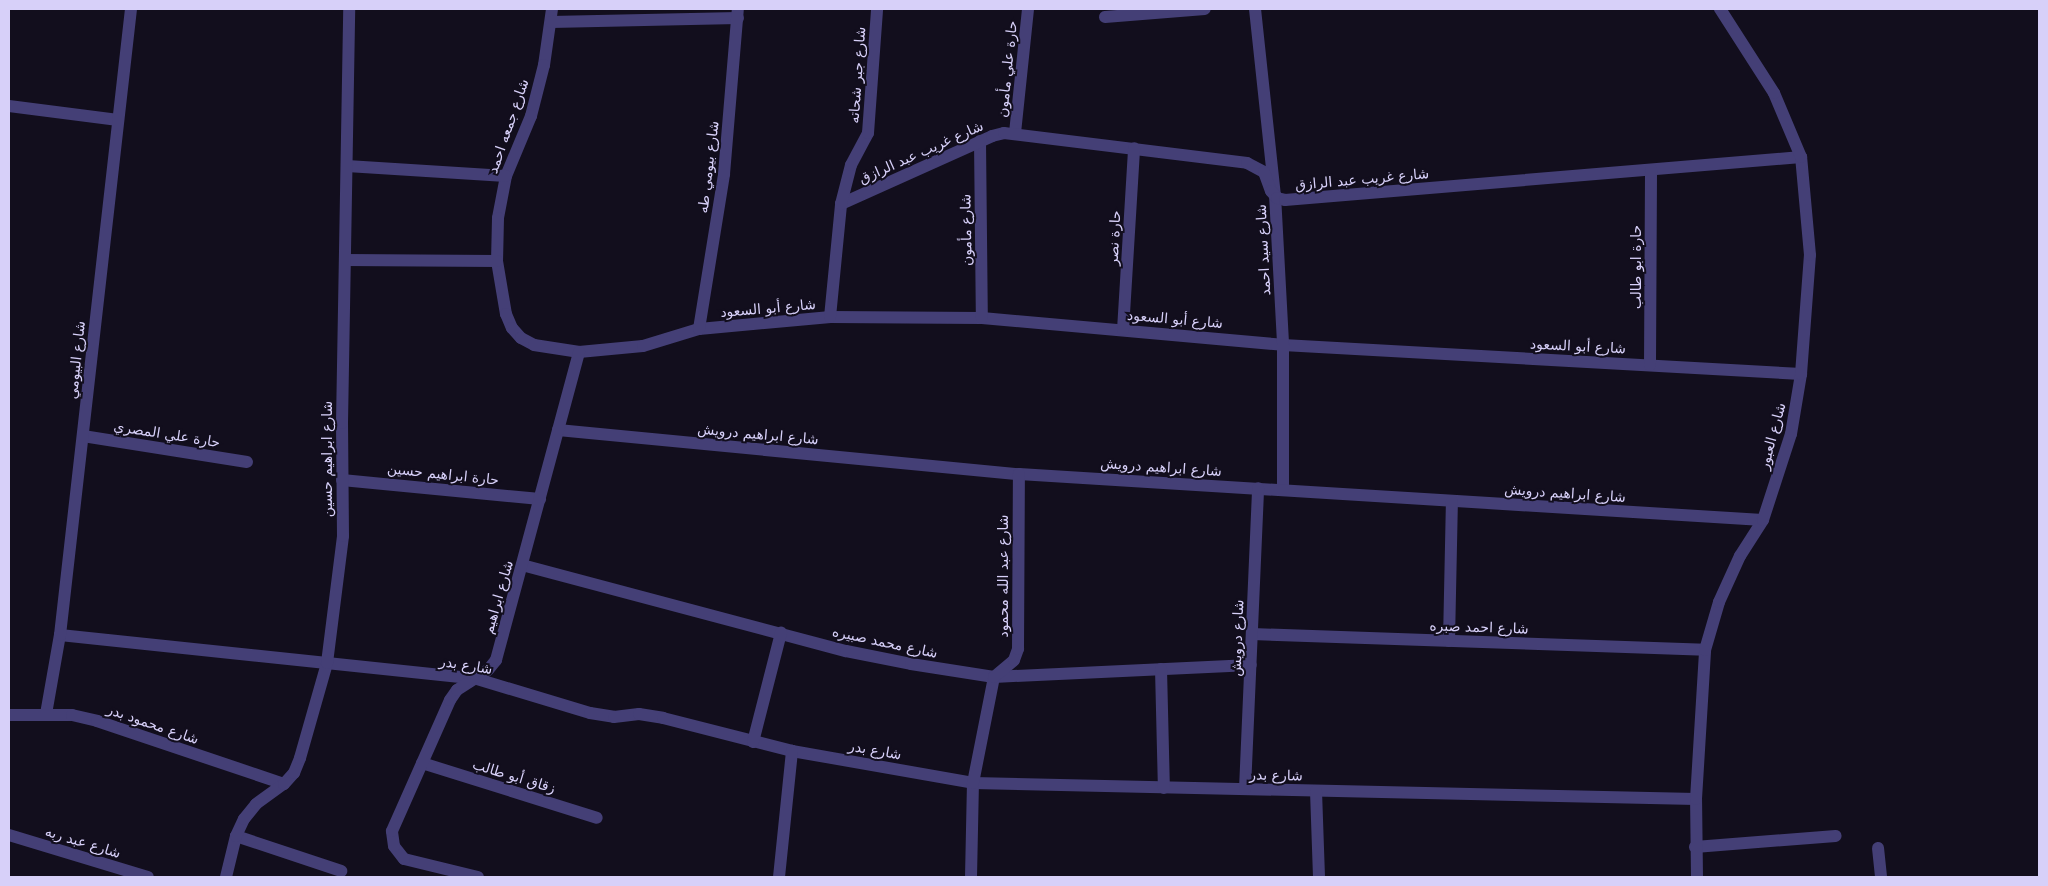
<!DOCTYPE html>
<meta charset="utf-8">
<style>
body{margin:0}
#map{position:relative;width:2048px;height:886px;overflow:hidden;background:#120e1d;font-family:"DejaVu Sans",Cairo,sans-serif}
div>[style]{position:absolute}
.minor>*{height:12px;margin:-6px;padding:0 6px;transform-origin:6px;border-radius:6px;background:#443f76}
span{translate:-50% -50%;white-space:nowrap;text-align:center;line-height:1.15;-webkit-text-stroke:4px #120e1d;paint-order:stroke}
.street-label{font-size:14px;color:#d7d0f9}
.frame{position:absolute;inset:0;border:10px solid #d7d0f9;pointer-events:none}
</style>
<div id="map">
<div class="minor">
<div style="left:552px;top:9px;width:57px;rotate:98.1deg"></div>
<div style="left:544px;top:65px;width:53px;rotate:104.3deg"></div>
<div style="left:531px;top:116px;width:65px;rotate:112.6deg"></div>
<div style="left:506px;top:176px;width:43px;rotate:100.8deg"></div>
<div style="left:498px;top:218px;width:43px;rotate:91.3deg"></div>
<div style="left:497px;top:261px;width:54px;rotate:80.4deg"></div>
<div style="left:506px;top:314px;width:15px;rotate:67deg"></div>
<div style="left:512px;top:328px;width:13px;rotate:48deg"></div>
<div style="left:521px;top:338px;width:15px;rotate:28deg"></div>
<div style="left:534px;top:345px;width:46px;rotate:8.8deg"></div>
<div style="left:579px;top:352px;width:64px;rotate:-5.4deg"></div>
<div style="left:643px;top:346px;width:59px;rotate:-16.9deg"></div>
<div style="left:699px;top:329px;width:132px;rotate:-5.2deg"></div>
<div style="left:830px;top:317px;width:152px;rotate:0.4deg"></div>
<div style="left:982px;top:318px;width:302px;rotate:5.1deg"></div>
<div style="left:1283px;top:345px;width:519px;rotate:3.2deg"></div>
<div style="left:1255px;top:9px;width:187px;rotate:83.9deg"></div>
<div style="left:1275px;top:195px;width:150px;rotate:86.9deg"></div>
<div style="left:1283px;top:345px;width:145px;rotate:90deg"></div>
<div style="left:1105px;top:17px;width:100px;rotate:-4.6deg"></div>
<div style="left:551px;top:22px;width:187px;rotate:-1.2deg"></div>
<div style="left:9px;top:106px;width:110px;rotate:7.3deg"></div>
<div style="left:1015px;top:133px;width:125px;rotate:-84deg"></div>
<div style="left:980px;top:141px;width:177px;rotate:89.4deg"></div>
<div style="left:347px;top:166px;width:159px;rotate:3.6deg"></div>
<div style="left:841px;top:204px;width:166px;rotate:-24.2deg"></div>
<div style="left:992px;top:136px;width:12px;rotate:-14deg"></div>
<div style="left:1004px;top:133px;width:245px;rotate:7deg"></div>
<div style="left:1247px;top:163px;width:19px;rotate:28deg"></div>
<div style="left:1264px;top:172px;width:20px;rotate:70deg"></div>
<div style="left:1271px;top:191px;width:9px;rotate:49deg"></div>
<div style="left:1277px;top:198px;width:8px;rotate:14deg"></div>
<div style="left:1285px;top:200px;width:518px;rotate:-4.76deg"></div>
<div style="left:345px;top:260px;width:152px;rotate:0.4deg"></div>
<div style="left:830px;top:317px;width:114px;rotate:-84.4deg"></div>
<div style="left:841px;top:204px;width:40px;rotate:-75.6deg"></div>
<div style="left:851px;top:165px;width:36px;rotate:-62deg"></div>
<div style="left:868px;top:133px;width:124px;rotate:-85.8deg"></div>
<div style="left:699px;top:329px;width:157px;rotate:-80.8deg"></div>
<div style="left:724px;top:174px;width:166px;rotate:-85.2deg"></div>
<div style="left:1123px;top:330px;width:182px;rotate:-86.5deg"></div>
<div style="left:1650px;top:365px;width:195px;rotate:-89.7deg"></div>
<div style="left:558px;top:430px;width:463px;rotate:5.5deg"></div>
<div style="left:1019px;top:474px;width:745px;rotate:3.54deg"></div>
<div style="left:83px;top:436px;width:166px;rotate:9deg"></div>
<div style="left:342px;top:480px;width:199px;rotate:5.5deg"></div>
<div style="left:522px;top:565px;width:335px;rotate:14.9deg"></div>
<div style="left:846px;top:651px;width:66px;rotate:11.3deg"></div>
<div style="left:911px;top:664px;width:84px;rotate:8.9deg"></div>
<div style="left:994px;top:677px;width:257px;rotate:-2.7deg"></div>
<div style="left:1252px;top:634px;width:453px;rotate:2deg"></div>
<div style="left:60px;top:635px;width:419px;rotate:6deg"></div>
<div style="left:477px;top:679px;width:118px;rotate:16.7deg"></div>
<div style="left:590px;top:713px;width:24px;rotate:9deg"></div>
<div style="left:614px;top:717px;width:25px;rotate:-7deg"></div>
<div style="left:639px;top:714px;width:24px;rotate:9deg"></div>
<div style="left:663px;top:718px;width:133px;rotate:14.3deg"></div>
<div style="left:792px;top:751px;width:184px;rotate:10deg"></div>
<div style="left:973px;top:783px;width:723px;rotate:1.27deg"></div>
<div style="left:1449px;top:641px;width:140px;rotate:-88.8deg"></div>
<div style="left:1161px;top:669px;width:119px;rotate:88.6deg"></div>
<div style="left:46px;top:714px;width:80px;rotate:-80deg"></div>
<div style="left:60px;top:635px;width:630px;rotate:-83.53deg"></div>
<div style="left:9px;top:715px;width:63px"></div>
<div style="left:72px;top:715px;width:26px;rotate:13deg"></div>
<div style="left:97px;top:721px;width:197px;rotate:18.6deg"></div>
<div style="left:753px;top:742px;width:113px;rotate:-75.6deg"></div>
<div style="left:422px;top:763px;width:183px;rotate:17.4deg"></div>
<div style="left:1245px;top:789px;width:301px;rotate:-87.5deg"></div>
<div style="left:1316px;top:791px;width:86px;rotate:88deg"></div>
<div style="left:9px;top:835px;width:145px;rotate:16.8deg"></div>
<div style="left:236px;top:836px;width:111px;rotate:18.4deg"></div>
<div style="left:1695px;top:847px;width:141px;rotate:-4.5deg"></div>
<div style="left:1878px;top:848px;width:29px;rotate:84deg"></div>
<div style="left:226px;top:877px;width:42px;rotate:-76.3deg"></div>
<div style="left:236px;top:836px;width:19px;rotate:-65deg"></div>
<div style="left:244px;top:819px;width:19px;rotate:-51deg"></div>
<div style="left:256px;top:804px;width:34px;rotate:-36deg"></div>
<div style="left:284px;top:784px;width:15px;rotate:-48deg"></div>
<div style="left:294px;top:773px;width:16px;rotate:-68deg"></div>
<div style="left:300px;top:758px;width:99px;rotate:-74.1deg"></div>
<div style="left:327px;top:663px;width:128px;rotate:-82.8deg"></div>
<div style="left:343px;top:536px;width:113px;rotate:-90.5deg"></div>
<div style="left:342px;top:423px;width:414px;rotate:-89deg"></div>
<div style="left:478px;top:877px;width:76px;rotate:-166.3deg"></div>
<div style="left:404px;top:859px;width:16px;rotate:-128deg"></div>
<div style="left:394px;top:846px;width:15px;rotate:-98deg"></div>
<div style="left:392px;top:831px;width:143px;rotate:-66.1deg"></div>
<div style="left:450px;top:700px;width:12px;rotate:-55deg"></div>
<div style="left:457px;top:690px;width:37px;rotate:-33deg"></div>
<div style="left:488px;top:670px;width:13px;rotate:-51deg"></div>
<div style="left:496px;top:660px;width:319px;rotate:-74.9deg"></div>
<div style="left:779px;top:877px;width:127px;rotate:-84.1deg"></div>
<div style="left:971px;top:877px;width:94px;rotate:-88.8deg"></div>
<div style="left:973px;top:783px;width:108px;rotate:-78.8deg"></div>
<div style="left:994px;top:677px;width:26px;rotate:-40deg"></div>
<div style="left:1014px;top:660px;width:12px;rotate:-70deg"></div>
<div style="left:1018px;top:649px;width:175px;rotate:-89.7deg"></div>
<div style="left:1697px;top:877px;width:78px;rotate:-90.7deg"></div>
<div style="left:1696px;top:799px;width:149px;rotate:-86.5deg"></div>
<div style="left:1705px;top:650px;width:50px;rotate:-73.7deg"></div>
<div style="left:1719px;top:602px;width:51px;rotate:-65.5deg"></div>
<div style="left:1740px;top:556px;width:43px;rotate:-57.4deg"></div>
<div style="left:1763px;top:520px;width:90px;rotate:-72deg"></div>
<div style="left:1791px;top:434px;width:61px;rotate:-80.5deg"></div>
<div style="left:1801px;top:374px;width:119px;rotate:-85.7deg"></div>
<div style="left:1810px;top:255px;width:98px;rotate:-95.2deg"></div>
<div style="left:1801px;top:157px;width:69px;rotate:-112.9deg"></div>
<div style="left:1774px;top:93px;width:100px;rotate:-122.7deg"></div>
</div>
<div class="street-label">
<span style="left:1007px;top:69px;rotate:-84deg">حارة علي مأمون</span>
<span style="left:857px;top:75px;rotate:-86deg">شارع جبر شحاته</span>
<span style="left:508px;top:126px;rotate:-71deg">شارع جمعه احمد</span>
<span style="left:921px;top:152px;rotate:-24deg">شارع غريب عبد الرازق</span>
<span style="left:708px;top:167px;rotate:-83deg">شارع بيومي طه</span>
<span style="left:1362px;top:179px;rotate:-5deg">شارع غريب عبد الرازق</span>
<span style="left:966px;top:230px;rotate:-91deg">شارع مأمون</span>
<span style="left:1114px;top:238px;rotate:-87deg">حارة نصر</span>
<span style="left:1263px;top:250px;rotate:-93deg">شارع سيد احمد</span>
<span style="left:1636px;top:267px;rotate:-90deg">حارة ابو طالب</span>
<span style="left:768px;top:308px;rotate:-5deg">شارع أبو السعود</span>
<span style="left:1175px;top:319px;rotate:5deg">شارع أبو السعود</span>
<span style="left:1578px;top:346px;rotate:3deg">شارع أبو السعود</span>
<span style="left:76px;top:360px;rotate:-84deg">شارع البيومي</span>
<span style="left:167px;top:434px;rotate:9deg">حارة علي المصري</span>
<span style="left:758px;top:434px;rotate:5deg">شارع ابراهيم درويش</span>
<span style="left:1772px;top:436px;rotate:-75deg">شارع العبور</span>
<span style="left:327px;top:459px;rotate:-90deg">شارع ابراهيم حسين</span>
<span style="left:1161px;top:467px;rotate:4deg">شارع ابراهيم درويش</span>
<span style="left:443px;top:474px;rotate:6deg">حارة ابراهيم حسين</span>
<span style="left:1565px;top:493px;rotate:4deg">شارع ابراهيم درويش</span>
<span style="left:1003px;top:576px;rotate:-90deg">شارع عبد الله محمود</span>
<span style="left:498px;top:597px;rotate:-74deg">شارع ابراهيم</span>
<span style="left:1479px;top:627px;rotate:2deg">شارع احمد صبره</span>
<span style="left:1237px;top:638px;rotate:-88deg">شارع درويش</span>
<span style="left:885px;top:642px;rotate:12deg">شارع محمد صبيره</span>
<span style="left:466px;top:665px;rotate:9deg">شارع بدر</span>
<span style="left:153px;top:724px;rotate:19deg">شارع محمود بدر</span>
<span style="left:875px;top:750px;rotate:10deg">شارع بدر</span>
<span style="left:1276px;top:775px;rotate:1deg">شارع بدر</span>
<span style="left:514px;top:776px;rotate:17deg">زقاق أبو طالب</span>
<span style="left:83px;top:842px;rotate:17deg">شارع عبد ربه</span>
</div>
<div class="frame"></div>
</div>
